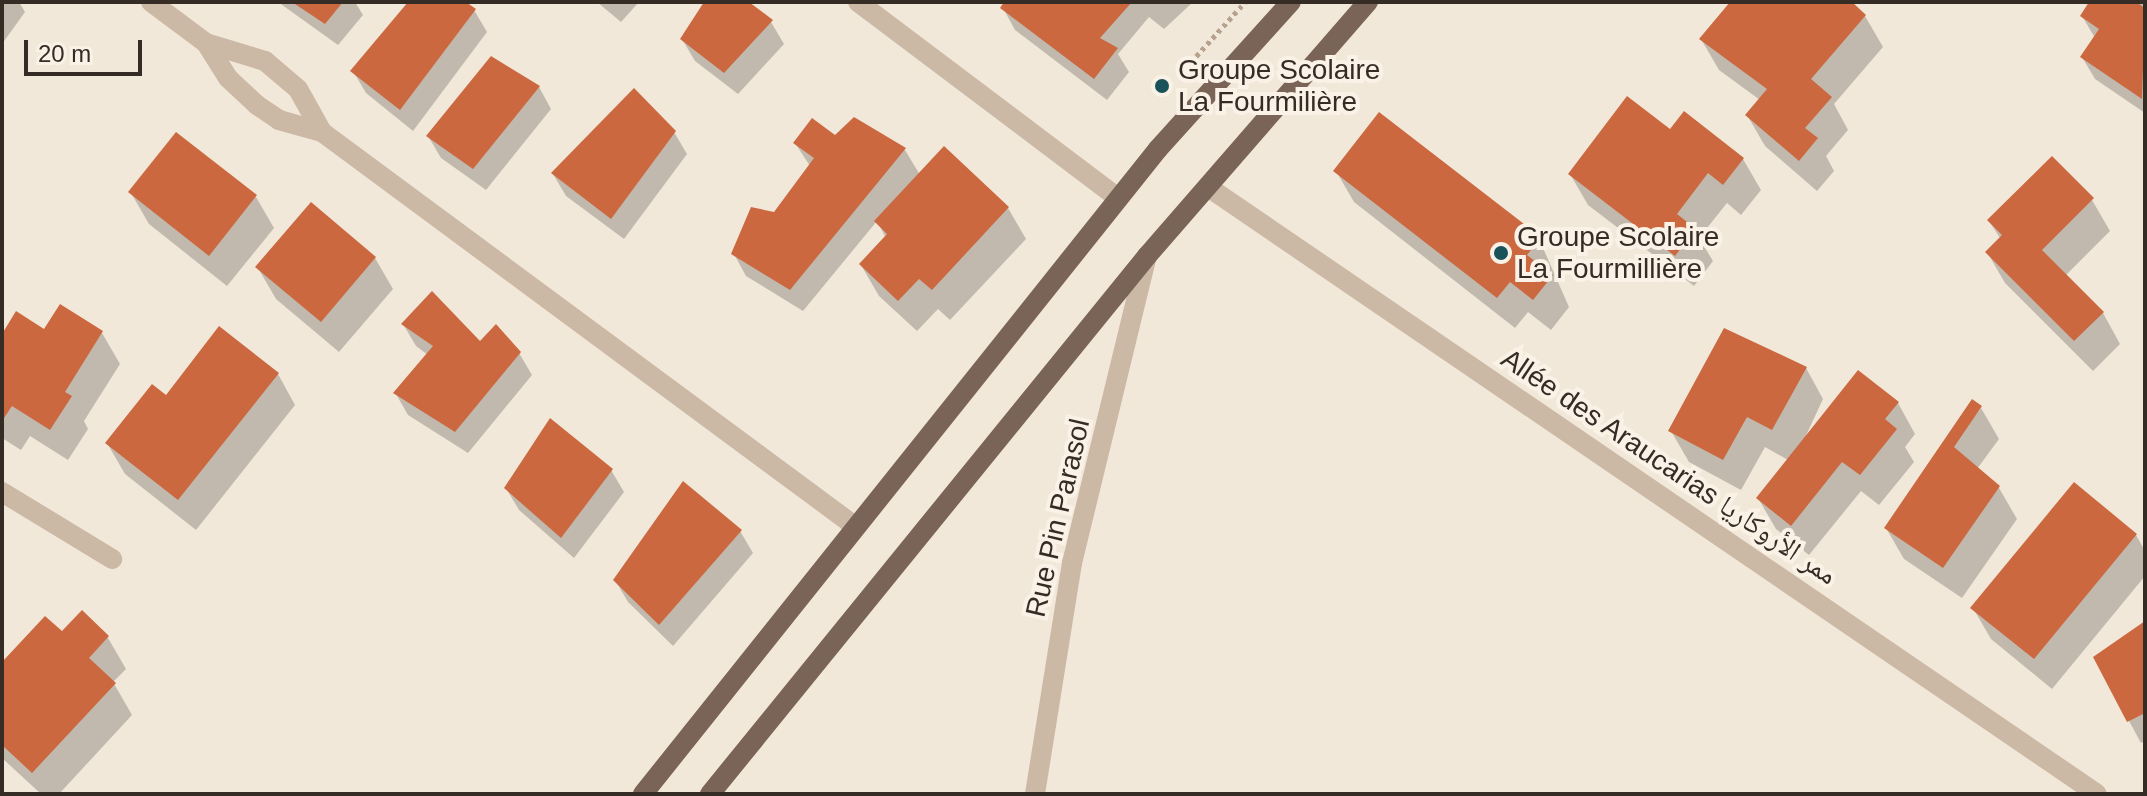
<!DOCTYPE html>
<meta charset="utf-8">
<style>
body{margin:0}
#map{position:relative;width:2147px;height:796px;overflow:hidden;background:#f2e8d9;font-family:Helvetica,"Noto Naskh Arabic",sans-serif}
div>[style]{position:absolute}
.shadow>*{inset:0;background:#0003}
.building>*{inset:0;background:#cb683f}
.path>*{height:5px;margin-top:-2.5px;transform-origin:0;background:repeating-linear-gradient(90deg,#b7a28f 0 4px,transparent 0 8px)}
.minor>*{height:20px;margin:-10px;padding:0 10px;transform-origin:10px;border-radius:10px;background:#cbb8a5}
.primary>*{height:20px;margin:-10px;padding:0 10px;transform-origin:10px;border-radius:10px;background:#796457}
.dots>*{width:22px;height:22px;translate:-50% -50%;box-sizing:border-box;border:4px solid #faf2e6;border-radius:50%}
span{translate:-50% -50%;white-space:nowrap;text-align:center;line-height:1.15;-webkit-text-stroke:8px #faf2e6;paint-order:stroke}
.poi-label{font-size:28px;color:#362c26}
.left{translate:0 -50%;text-align:left}
.street-label{font-size:28px;color:#362c26}
.frame{position:absolute;inset:0;border:4px solid #362c26;pointer-events:none}
.scale{position:absolute;left:24px;top:40px;width:118px;height:36px;box-sizing:border-box;border:4px solid #362c26;border-top:0;padding-left:10px;font-size:24px;line-height:28px;white-space:nowrap;color:#362c26;-webkit-text-stroke:6px #faf2e6;paint-order:stroke}
</style>
<div id="map">
<div class="shadow">
<div style="clip-path:polygon(2px 2px,19px 2px,25px 12px,2px 44px)"></div>
<div style="clip-path:polygon(278px 2px,355px 2px,363px 15px,338px 45px)"></div>
<div style="clip-path:polygon(411px 2px,462px 2px,474px 10px,487px 32px,413px 131px,366px 93px,353px 71px)"></div>
<div style="clip-path:polygon(597px 2px,639px 2px,621px 22px)"></div>
<div style="clip-path:polygon(707px 2px,746px 2px,771px 22px,784px 44px,738px 94px,695px 61px,682px 39px)"></div>
<div style="clip-path:polygon(1007px 2px,1191px 2px,1192px 3px,1164px 29px,1149px 17px,1118px 54px,1129px 72px,1107px 100px,1015px 30px,1003px 8px)"></div>
<div style="clip-path:polygon(1733px 2px,1849px 2px,1865px 16px,1883px 47px,1834px 104px,1848px 130px,1826px 156px,1834px 171px,1817px 191px,1765px 146px,1747px 115px,1760px 100px,1719px 70px,1701px 39px)"></div>
<div style="clip-path:polygon(2092px 2px,2145px 2px,2145px 113px,2095px 79px,2082px 57px,2095px 38px,2082px 16px)"></div>
<div style="clip-path:polygon(539px 87px,551px 109px,486px 190px,441px 158px,428px 136px)"></div>
<div style="clip-path:polygon(854px 120px,905px 150px,920px 175px,1008px 208px,1026px 239px,950px 320px,938px 309px,917px 331px,879px 296px,861px 265px,886px 238px,877px 221px,803px 311px,746px 276px,734px 254px,775px 214px,810px 166px,795px 143px,836px 138px)"></div>
<div style="clip-path:polygon(674px 132px,687px 154px,624px 239px,566px 196px,553px 174px)"></div>
<div style="clip-path:polygon(177px 135px,256px 197px,274px 228px,227px 286px,149px 224px,131px 193px)"></div>
<div style="clip-path:polygon(1743px 159px,1761px 190px,1741px 215px,1727px 203px,1699px 238px,1713px 261px,1694px 286px,1588px 205px,1570px 174px)"></div>
<div style="clip-path:polygon(1336px 171px,1539px 239px,1569px 307px,1551px 330px,1528px 312px,1515px 328px,1354px 202px)"></div>
<div style="clip-path:polygon(2092px 200px,2110px 231px,2065px 276px,2103px 313px,2120px 344px,2093px 371px,2005px 283px,1987px 252px,2000px 238px,1989px 221px)"></div>
<div style="clip-path:polygon(375px 258px,393px 289px,339px 352px,276px 299px,258px 268px)"></div>
<div style="clip-path:polygon(403px 324px,519px 353px,532px 375px,468px 453px,408px 415px,396px 394px,428px 355px,416px 346px)"></div>
<div style="clip-path:polygon(45px 331px,102px 333px,120px 364px,84px 421px,88px 429px,68px 460px,30px 436px,21px 450px,2px 438px,2px 337px)"></div>
<div style="clip-path:polygon(1806px 368px,1823px 399px,1803px 442px,1898px 403px,1915px 434px,1905px 447px,1914px 462px,1879px 505px,1861px 491px,1809px 555px,1776px 529px,1758px 498px,1788px 460px,1765px 447px,1741px 490px,1689px 462px,1671px 431px)"></div>
<div style="clip-path:polygon(278px 374px,295px 405px,196px 530px,125px 474px,107px 443px,166px 398px)"></div>
<div style="clip-path:polygon(1981px 408px,1999px 439px,1977px 469px,1999px 488px,2017px 519px,1962px 598px,1904px 559px,1886px 528px)"></div>
<div style="clip-path:polygon(611px 470px,624px 492px,574px 558px,519px 510px,506px 488px)"></div>
<div style="clip-path:polygon(740px 531px,753px 553px,673px 646px,628px 602px,615px 580px)"></div>
<div style="clip-path:polygon(2136px 535px,2145px 551px,2145px 576px,2052px 689px,1991px 639px,1973px 608px)"></div>
<div style="clip-path:polygon(82px 613px,108px 638px,126px 669px,113px 682px,132px 715px,59px 794px,41px 794px,2px 758px,2px 665px,62px 634px)"></div>
<div style="clip-path:polygon(2145px 623px,2145px 741px,2141px 743px,2095px 658px)"></div>
</div>
<div class="building">
<div style="clip-path:polygon(292px 2px,343px 2px,325px 24px)"></div>
<div style="clip-path:polygon(408px 2px,466px 2px,476px 9px,400px 110px,350px 71px)"></div>
<div style="clip-path:polygon(704px 2px,749px 2px,773px 20px,724px 73px,680px 39px)"></div>
<div style="clip-path:polygon(1004px 2px,1132px 2px,1100px 38px,1118px 48px,1094px 79px,1000px 8px)"></div>
<div style="clip-path:polygon(1730px 2px,1852px 2px,1866px 15px,1811px 79px,1832px 97px,1805px 128px,1818px 138px,1799px 161px,1745px 115px,1767px 89px,1699px 39px)"></div>
<div style="clip-path:polygon(2089px 2px,2136px 2px,2145px 8px,2142px 99px,2080px 57px,2099px 29px,2080px 16px)"></div>
<div style="clip-path:polygon(491px 56px,540px 86px,473px 169px,426px 136px)"></div>
<div style="clip-path:polygon(634px 88px,676px 131px,611px 219px,551px 173px)"></div>
<div style="clip-path:polygon(1627px 96px,1670px 129px,1684px 111px,1744px 158px,1723px 185px,1708px 173px,1677px 214px,1696px 229px,1675px 256px,1568px 174px)"></div>
<div style="clip-path:polygon(1379px 112px,1541px 237px,1527px 255px,1553px 275px,1533px 300px,1510px 282px,1497px 298px,1333px 171px)"></div>
<div style="clip-path:polygon(854px 117px,906px 148px,790px 290px,731px 254px,751px 207px,774px 212px,814px 158px,793px 143px,812px 118px,835px 135px)"></div>
<div style="clip-path:polygon(176px 132px,257px 195px,209px 256px,128px 192px)"></div>
<div style="clip-path:polygon(944px 146px,1009px 207px,932px 290px,919px 279px,898px 301px,859px 264px,887px 234px,874px 221px)"></div>
<div style="clip-path:polygon(2052px 156px,2094px 198px,2042px 250px,2104px 312px,2074px 341px,1985px 252px,2002px 235px,1987px 220px)"></div>
<div style="clip-path:polygon(311px 202px,376px 257px,321px 322px,255px 267px)"></div>
<div style="clip-path:polygon(432px 291px,480px 341px,496px 324px,521px 352px,455px 432px,393px 393px,433px 346px,401px 324px)"></div>
<div style="clip-path:polygon(60px 304px,103px 331px,65px 392px,72px 396px,50px 430px,12px 406px,2px 421px,2px 334px,16px 311px,44px 329px)"></div>
<div style="clip-path:polygon(219px 326px,279px 373px,178px 500px,105px 443px,152px 384px,166px 395px)"></div>
<div style="clip-path:polygon(1724px 328px,1807px 367px,1772px 430px,1747px 417px,1723px 460px,1668px 431px)"></div>
<div style="clip-path:polygon(1858px 370px,1899px 402px,1885px 419px,1897px 429px,1860px 475px,1842px 462px,1791px 526px,1756px 498px)"></div>
<div style="clip-path:polygon(1972px 399px,1982px 406px,1954px 447px,2000px 486px,1943px 568px,1884px 528px)"></div>
<div style="clip-path:polygon(550px 418px,613px 469px,561px 538px,504px 488px)"></div>
<div style="clip-path:polygon(683px 481px,742px 530px,659px 625px,613px 580px)"></div>
<div style="clip-path:polygon(2074px 482px,2137px 534px,2034px 659px,1970px 608px)"></div>
<div style="clip-path:polygon(82px 610px,109px 636px,89px 658px,116px 683px,32px 773px,2px 745px,2px 662px,45px 616px,62px 631px)"></div>
<div style="clip-path:polygon(2145px 621px,2145px 713px,2127px 722px,2093px 657px)"></div>
</div>
<div class="path">
<div style="left:1194px;top:65px;width:4px;rotate:-135deg"></div>
<div style="left:1191px;top:62px;width:81px;rotate:-48deg"></div>
</div>
<div class="minor">
<div style="left:151px;top:2px;width:69px;rotate:36.7deg"></div>
<div style="left:206px;top:43px;width:41px;rotate:57.8deg"></div>
<div style="left:228px;top:78px;width:40px;rotate:43deg"></div>
<div style="left:257px;top:105px;width:27px;rotate:34deg"></div>
<div style="left:279px;top:120px;width:45px;rotate:15.6deg"></div>
<div style="left:322px;top:132px;width:664px;rotate:36.49deg"></div>
<div style="left:858px;top:2px;width:326px;rotate:37deg"></div>
<div style="left:206px;top:43px;width:62px;rotate:17deg"></div>
<div style="left:265px;top:61px;width:43px;rotate:40.3deg"></div>
<div style="left:298px;top:89px;width:49px;rotate:60.8deg"></div>
<div style="left:1208px;top:187px;width:1076px;rotate:34.32deg"></div>
<div style="left:2px;top:492px;width:129px;rotate:31.3deg"></div>
<div style="left:1035px;top:794px;width:234px;rotate:-80.9deg"></div>
<div style="left:1072px;top:563px;width:316px;rotate:-76.3deg"></div>
</div>
<div class="primary">
<div style="left:643px;top:794px;width:825px;rotate:-51.39deg"></div>
<div style="left:1158px;top:149px;width:198px;rotate:-47.9deg"></div>
<div style="left:710px;top:794px;width:693px;rotate:-50.91deg"></div>
<div style="left:1147px;top:256px;width:337px;rotate:-49deg"></div>
</div>
<div class="dots">
<div style="left:1162px;top:86px;background:#1a5259"></div>
<div style="left:1501px;top:253px;background:#1a5259"></div>
</div>
<div class="poi-label">
<span class="left" style="left:1178px;top:86px">Groupe Scolaire<br>La Fourmilière</span>
<span class="left" style="left:1517px;top:253px">Groupe Scolaire<br>La Fourmillière</span>
</div>
<div class="street-label">
<span style="left:1669px;top:467px;rotate:34deg">Allée des Araucarias ممر الأروكاريا</span>
<span style="left:1058px;top:518px;rotate:-77deg">Rue Pin Parasol</span>
</div>
<div class="frame"></div>
<div class="scale">20 m</div>
</div>
